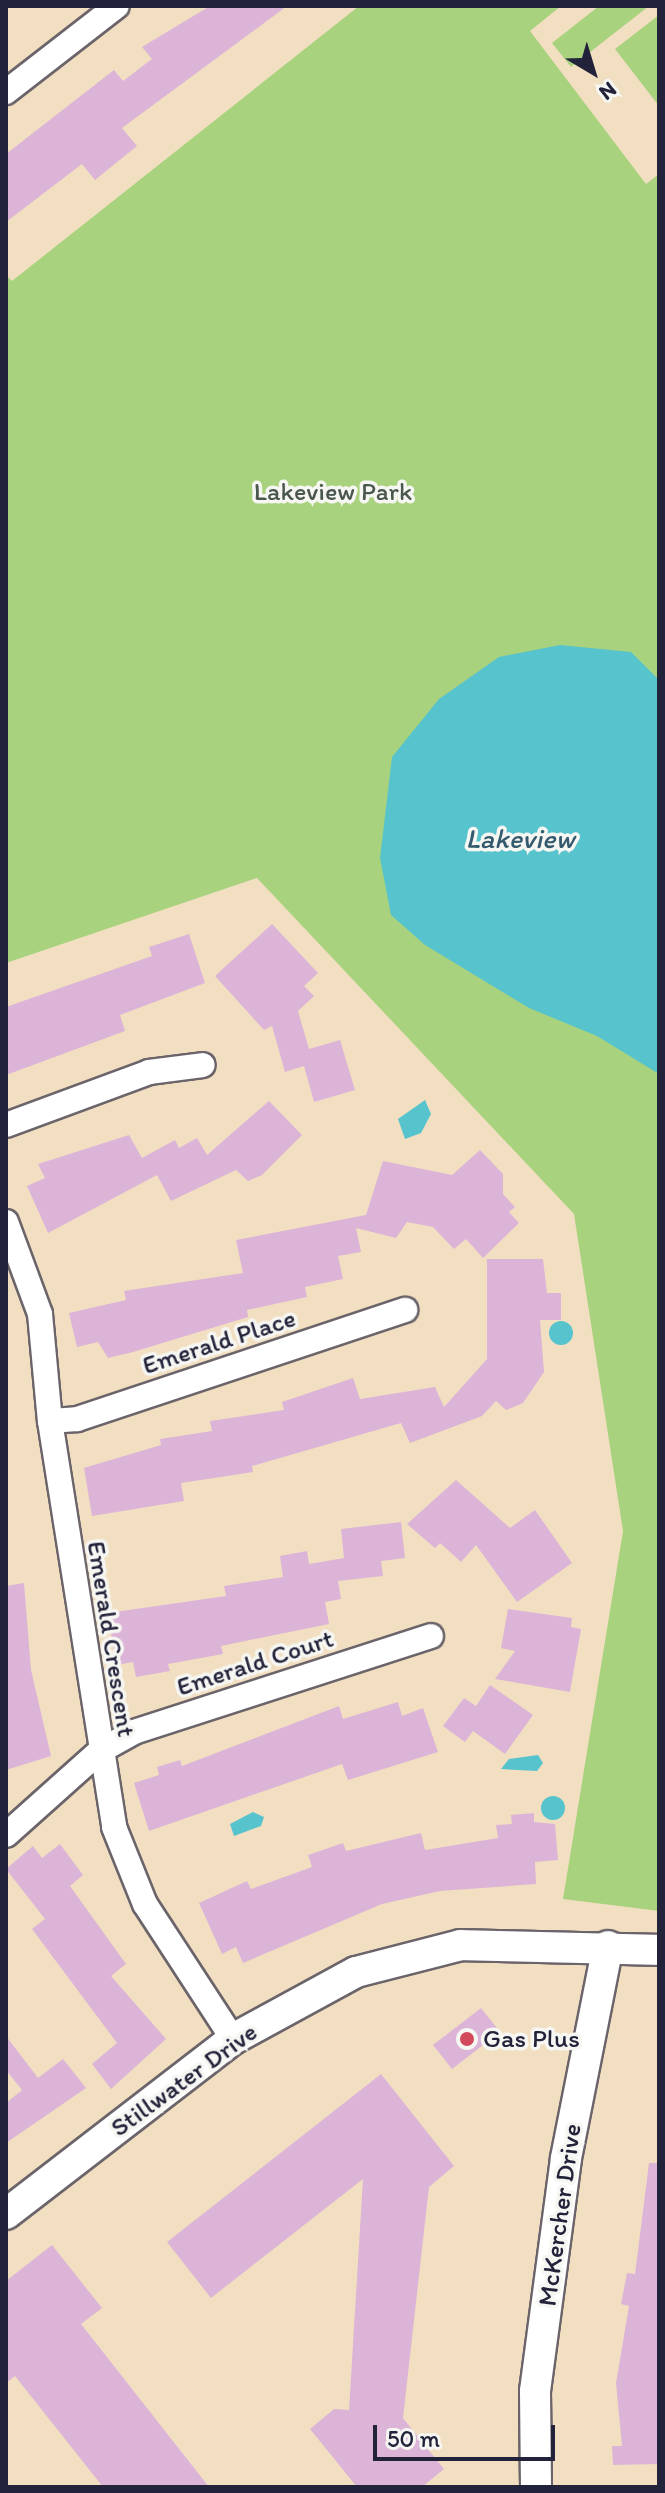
<!DOCTYPE html>
<style>
body{margin:0}
#map{position:relative;width:665px;height:2493px;overflow:hidden;background:#f2dfc2;font-family:Itim,sans-serif}
div>[style]{position:absolute}
.green>*{inset:0;background:#a9d27e}
.water>*{inset:0;background:#56c3cd}
.round{border-radius:50%}
.building>*{inset:0;background:#dbb4d8}
.roads{filter:drop-shadow(2px 0 #6b646a) drop-shadow(-2px 0 #6b646a) drop-shadow(0 2px #6b646a) drop-shadow(0 -2px #6b646a)}
.minor>*{height:24px;margin:-12px;padding:0 12px;transform-origin:12px;border-radius:12px;background:#fff}
.tertiary>*{height:30px;margin:-15px;padding:0 15px;transform-origin:15px;border-radius:15px;background:#fff}
.dots>*{width:22px;height:22px;translate:-50% -50%;box-sizing:border-box;border:4px solid #f6f6f2;border-radius:50%}
span{translate:-50% -50%;white-space:nowrap;text-align:center;line-height:1.15;-webkit-text-stroke:7px #f6f6f2;paint-order:stroke}
.park-label{font-size:26px;color:#4a574f}
.street-label{font-size:26px;color:#22223b}
.poi-label{font-size:26px;color:#22223b}
.left{translate:0 -50%;text-align:left}
.water-label{font-size:28px;color:#345a6e;font-style:italic}
.frame{position:absolute;inset:0;border:8px solid #22223b;pointer-events:none}
.north{position:absolute;left:553px;top:32px;width:80px;height:80px;-webkit-text-stroke:6px #f6f6f2;paint-order:stroke;rotate:142deg;font-size:22px;font-weight:700;line-height:32px;text-align:center;color:#22223b}
.north::after{content:'';display:block;margin:auto;width:28px;height:36px;background:#22223b;clip-path:polygon(50% 0,100% 100%,50% 72%,0 100%)}
.scale{position:absolute;left:373px;top:2425px;width:182px;height:36px;box-sizing:border-box;border:4px solid #22223b;border-top:0;padding-left:10px;font-size:24px;line-height:28px;white-space:nowrap;color:#22223b;-webkit-text-stroke:6px #f6f6f2;paint-order:stroke}
</style>
<div id="map">
<div class="green">
<div style="clip-path:polygon(359px 6px,561px 6px,530px 31px,646px 184px,659px 174px,659px 1911px,563px 1899px,623px 1531px,574px 1214px,257px 878px,6px 963px,6px 275px,12px 281px)"></div>
<div style="clip-path:polygon(599px 6px,649px 6px,571px 67px,552px 43px)"></div>
<div style="clip-path:polygon(659px 15px,659px 106px,615px 49px)"></div>
</div>
<div class="water">
<div style="clip-path:polygon(560px 645px,631px 652px,659px 680px,659px 1074px,597px 1036px,529px 1008px,425px 945px,391px 915px,380px 858px,392px 757px,439px 699px,499px 657px)"></div>
<div style="clip-path:polygon(425px 1100px,431px 1114px,421px 1133px,405px 1139px,398px 1119px)"></div>
<div class="round" style="left:549px;top:1321px;width:24px;height:24px"></div>
<div style="clip-path:polygon(538px 1755px,543px 1763px,537px 1771px,501px 1769px,509px 1759px)"></div>
<div class="round" style="left:541px;top:1796px;width:24px;height:24px"></div>
<div style="clip-path:polygon(253px 1812px,264px 1817px,261px 1826px,234px 1836px,230px 1824px)"></div>
</div>
<div class="building">
<div style="clip-path:polygon(210px 6px,287px 6px,122px 128px,137px 146px,95px 180px,82px 164px,6px 222px,6px 154px,114px 70px,123px 81px,152px 59px,142px 47px)"></div>
<div style="clip-path:polygon(272px 924px,318px 973px,304px 986px,314px 996px,298px 1011px,309px 1049px,340px 1040px,355px 1090px,314px 1102px,304px 1066px,285px 1072px,272px 1026px,264px 1030px,215px 976px)"></div>
<div style="clip-path:polygon(189px 934px,205px 983px,120px 1015px,125px 1031px,6px 1075px,6px 1007px,152px 956px,149px 947px)"></div>
<div style="clip-path:polygon(269px 1101px,302px 1135px,262px 1175px,248px 1181px,236px 1170px,171px 1201px,157px 1175px,48px 1233px,27px 1186px,45px 1178px,38px 1164px,129px 1135px,142px 1158px,175px 1140px,179px 1148px,197px 1138px,207px 1155px)"></div>
<div style="clip-path:polygon(480px 1150px,503px 1174px,503px 1194px,515px 1207px,509px 1212px,519px 1223px,483px 1258px,466px 1239px,454px 1249px,433px 1227px,407px 1222px,396px 1238px,356px 1228px,361px 1252px,338px 1256px,343px 1279px,305px 1287px,307px 1297px,247px 1310px,248px 1317px,133px 1352px,108px 1358px,98px 1342px,77px 1347px,69px 1313px,126px 1300px,124px 1291px,243px 1273px,236px 1240px,366px 1215px,383px 1161px,452px 1175px)"></div>
<div style="clip-path:polygon(487px 1259px,543px 1259px,547px 1293px,561px 1293px,561px 1320px,540px 1320px,544px 1372px,523px 1403px,506px 1410px,496px 1401px,482px 1416px,410px 1443px,401px 1423px,252px 1466px,253px 1472px,181px 1483px,184px 1501px,92px 1516px,84px 1468px,161px 1445px,160px 1439px,212px 1431px,210px 1421px,284px 1410px,282px 1402px,353px 1378px,360px 1399px,435px 1387px,444px 1407px,487px 1359px)"></div>
<div style="clip-path:polygon(456px 1480px,510px 1528px,535px 1510px,572px 1563px,517px 1602px,476px 1545px,461px 1562px,440px 1543px,435px 1548px,407px 1524px)"></div>
<div style="clip-path:polygon(401px 1522px,405px 1558px,381px 1561px,383px 1576px,338px 1581px,341px 1599px,325px 1602px,329px 1624px,221px 1646px,223px 1654px,168px 1664px,170px 1671px,136px 1677px,133px 1662px,116px 1665px,108px 1613px,226px 1596px,224px 1586px,283px 1577px,280px 1556px,307px 1551px,309px 1564px,344px 1558px,341px 1529px)"></div>
<div style="clip-path:polygon(24px 1583px,31px 1670px,51px 1756px,6px 1770px,6px 1586px)"></div>
<div style="clip-path:polygon(508px 1609px,572px 1618px,571px 1627px,581px 1629px,570px 1692px,495px 1679px,515px 1651px,501px 1648px)"></div>
<div style="clip-path:polygon(490px 1685px,533px 1715px,505px 1754px,473px 1731px,465px 1742px,443px 1726px,464px 1698px,476px 1706px)"></div>
<div style="clip-path:polygon(398px 1702px,402px 1716px,423px 1708px,438px 1752px,348px 1780px,342px 1764px,149px 1831px,134px 1783px,159px 1775px,157px 1767px,180px 1760px,182px 1766px,339px 1706px,343px 1719px)"></div>
<div style="clip-path:polygon(534px 1813px,534px 1822px,555px 1824px,558px 1860px,535px 1862px,536px 1884px,440px 1891px,382px 1904px,243px 1963px,236px 1947px,222px 1954px,199px 1903px,247px 1881px,251px 1889px,312px 1867px,308px 1855px,343px 1843px,346px 1851px,421px 1833px,425px 1850px,498px 1838px,496px 1825px,512px 1824px,511px 1815px)"></div>
<div style="clip-path:polygon(60px 1844px,83px 1875px,70px 1886px,126px 1964px,111px 1976px,166px 2039px,111px 2089px,92px 2064px,117px 2043px,32px 1929px,45px 1919px,6px 1869px,33px 1846px,42px 1858px)"></div>
<div style="clip-path:polygon(481px 2008px,500px 2032px,452px 2069px,433px 2045px)"></div>
<div style="clip-path:polygon(6px 2036px,38px 2078px,63px 2059px,86px 2088px,6px 2143px,6px 2103px,22px 2090px,6px 2070px)"></div>
<div style="clip-path:polygon(381px 2074px,454px 2166px,429px 2187px,403px 2418px,444px 2469px,422px 2487px,357px 2487px,310px 2429px,334px 2409px,349px 2410px,363px 2179px,211px 2298px,167px 2242px)"></div>
<div style="clip-path:polygon(649px 2163px,659px 2163px,659px 2464px,613px 2465px,612px 2446px,622px 2446px,616px 2383px,629px 2306px,621px 2304px,627px 2273px,635px 2274px)"></div>
<div style="clip-path:polygon(52px 2245px,102px 2308px,81px 2324px,209px 2487px,103px 2487px,15px 2376px,6px 2383px,6px 2281px)"></div>
</div>
<div class="roads">
<div class="minor">
<div style="left:6px;top:92px;width:140px;rotate:-37.8deg"></div>
<div style="left:6px;top:1125px;width:153px;rotate:-20.3deg"></div>
<div style="left:149px;top:1072px;width:54px;rotate:-7.4deg"></div>
<div style="left:6px;top:1222px;width:98px;rotate:69.7deg"></div>
<div style="left:40px;top:1314px;width:107px;rotate:84.7deg"></div>
<div style="left:50px;top:1421px;width:411px;rotate:81deg"></div>
<div style="left:114px;top:1827px;width:83px;rotate:68.1deg"></div>
<div style="left:145px;top:1904px;width:161px;rotate:56.9deg"></div>
<div style="left:50px;top:1421px;width:27px;rotate:-4deg"></div>
<div style="left:77px;top:1419px;width:346px;rotate:-18.4deg"></div>
<div style="left:6px;top:1835px;width:126px;rotate:-41.8deg"></div>
<div style="left:100px;top:1751px;width:39px;rotate:-29deg"></div>
<div style="left:134px;top:1732px;width:312px;rotate:-17.9deg"></div>
</div>
<div class="tertiary">
<div style="left:6px;top:2214px;width:287px;rotate:-37.6deg"></div>
<div style="left:233px;top:2039px;width:140px;rotate:-28.6deg"></div>
<div style="left:356px;top:1972px;width:108px;rotate:-14.4deg"></div>
<div style="left:461px;top:1945px;width:198px;rotate:1.4deg"></div>
<div style="left:536px;top:2487px;width:96px;rotate:-90.6deg"></div>
<div style="left:535px;top:2391px;width:235px;rotate:-82.4deg"></div>
<div style="left:566px;top:2158px;width:216px;rotate:-78.8deg"></div>
</div>
</div>
<div class="dots">
<div style="left:467px;top:2039px;background:#d1495b"></div>
</div>
<div class="park-label">
<span style="left:333px;top:492px">Lakeview Park</span>
</div>
<div class="street-label">
<span style="left:219px;top:1342px;rotate:-18deg">Emerald Place</span>
<span style="left:111px;top:1639px;rotate:81deg">Emerald Crescent</span>
<span style="left:255px;top:1663px;rotate:-18deg">Emerald Court</span>
<span style="left:184px;top:2080px;rotate:-36deg">Stillwater Drive</span>
<span style="left:560px;top:2215px;rotate:-82deg">McKercher Drive</span>
</div>
<div class="poi-label">
<span class="left" style="left:483px;top:2039px">Gas Plus</span>
</div>
<div class="water-label">
<span style="left:520px;top:838px">Lakeview</span>
</div>
<div class="frame"></div>
<div class="north">N</div>
<div class="scale">50 m</div>
</div>
